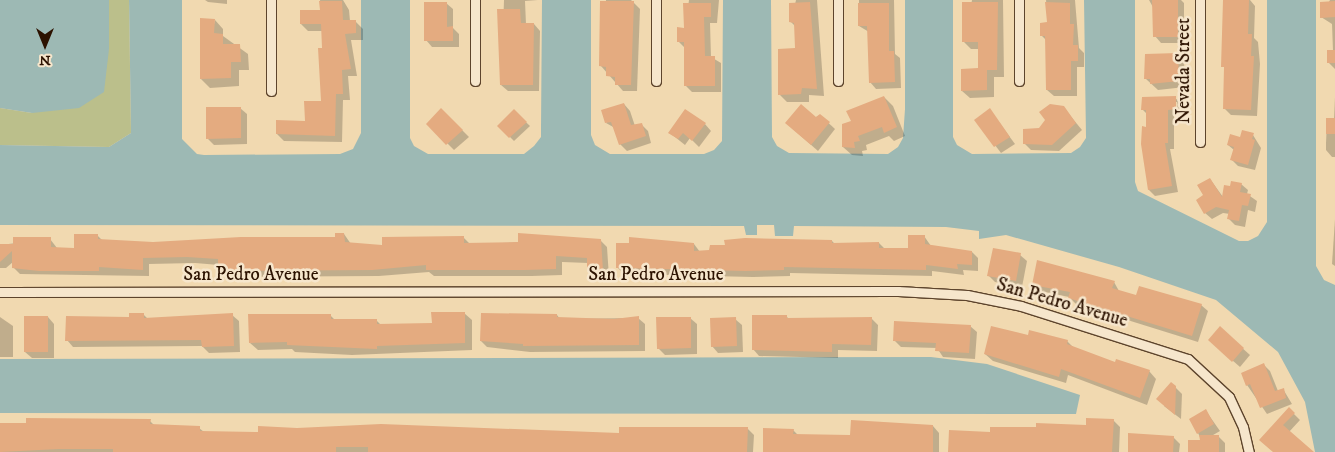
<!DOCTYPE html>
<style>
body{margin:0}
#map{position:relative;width:1335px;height:452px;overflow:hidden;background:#f1d9b0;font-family:"IM FELL DW Pica",serif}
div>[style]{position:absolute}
.green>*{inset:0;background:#bbbf8b}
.water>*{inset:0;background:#9db9b4}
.shadow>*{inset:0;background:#0003}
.building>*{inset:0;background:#e4ab80}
.roads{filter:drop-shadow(1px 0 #5d442c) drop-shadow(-1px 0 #5d442c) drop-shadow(0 1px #5d442c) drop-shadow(0 -1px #5d442c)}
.street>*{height:9px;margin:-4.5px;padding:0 4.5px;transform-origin:4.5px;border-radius:4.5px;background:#f6e6cc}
span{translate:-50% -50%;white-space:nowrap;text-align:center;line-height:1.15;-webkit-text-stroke:5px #f6e6cc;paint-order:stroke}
.street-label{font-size:19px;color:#2c1200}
.north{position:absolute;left:20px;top:20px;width:50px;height:50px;-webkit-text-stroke:4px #f6e6cc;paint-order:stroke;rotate:180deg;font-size:14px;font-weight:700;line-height:20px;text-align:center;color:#2c1200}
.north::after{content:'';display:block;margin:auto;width:18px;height:22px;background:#2c1200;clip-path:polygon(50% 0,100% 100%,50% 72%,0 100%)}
</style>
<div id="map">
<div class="green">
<div style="clip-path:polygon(109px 0,129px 0,131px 133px,109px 147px,0 145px,0 108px,32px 113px,109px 49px)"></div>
</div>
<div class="water">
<div style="clip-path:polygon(0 0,109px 0,109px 49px,104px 92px,79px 108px,32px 113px,0 108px)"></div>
<div style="clip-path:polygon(129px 0,182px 0,182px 139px,197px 154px,204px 155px,340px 154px,353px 149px,361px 133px,361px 0,410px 0,410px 138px,414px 146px,428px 154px,524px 154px,534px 146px,541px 137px,541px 128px,542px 0,591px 0,591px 135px,595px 145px,610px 154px,704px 154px,714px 150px,722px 141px,723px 0,771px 0,772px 137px,777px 146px,789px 153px,888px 154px,898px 147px,903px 138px,905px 109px,905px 0,953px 0,953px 137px,957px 145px,972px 154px,1071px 153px,1080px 147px,1086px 138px,1084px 0,1135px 0,1135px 182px,1138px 191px,1239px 241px,1248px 241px,1258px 236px,1267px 222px,1267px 0,1316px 0,1316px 266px,1324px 280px,1335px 285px,1335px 452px,1315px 452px,1305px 402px,1278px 352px,1216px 300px,1119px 267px,1006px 235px,979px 239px,979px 231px,946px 227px,794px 226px,793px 236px,775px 236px,774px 225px,757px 225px,757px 235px,746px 235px,744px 226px,0 225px,0 145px,109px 147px,131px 133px)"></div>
<div style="clip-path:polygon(931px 357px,987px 364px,1080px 395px,1076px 414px,0 413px,0 359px)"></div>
</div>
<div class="shadow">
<div style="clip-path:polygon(205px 0,227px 0,227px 4px,208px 2px)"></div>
<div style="clip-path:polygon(320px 0,343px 0,349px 10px,350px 21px,356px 22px,363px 29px,363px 40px,351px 40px,357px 76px,348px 76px,350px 100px,343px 100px,342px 142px,284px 141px,277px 134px,306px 123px,322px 102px,322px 31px,308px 31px,301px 24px,321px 11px)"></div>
<div style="clip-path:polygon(504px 0,538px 0,525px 1px,526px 24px,534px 24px,540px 31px,539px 91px,508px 91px,501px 85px)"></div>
<div style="clip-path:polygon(606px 0,631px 0,640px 9px,637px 91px,623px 91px,601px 66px)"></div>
<div style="clip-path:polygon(689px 0,719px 0,717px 23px,710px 23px,711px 57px,721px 63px,721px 92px,692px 92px,686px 86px,685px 48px,678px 41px,685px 29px)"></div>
<div style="clip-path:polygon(796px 0,817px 0,824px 96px,809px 95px,809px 102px,787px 102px,780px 95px,796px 50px,796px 27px,791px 22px)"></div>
<div style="clip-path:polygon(859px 0,894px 0,895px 54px,900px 58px,901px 88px,876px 89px,870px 82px,869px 32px,859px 26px)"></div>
<div style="clip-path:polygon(972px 0,1003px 0,1004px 77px,994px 77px,994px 97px,970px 98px,962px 91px,980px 70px,979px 49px,971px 49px,964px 42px)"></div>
<div style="clip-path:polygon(1046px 0,1075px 0,1079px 48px,1084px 53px,1084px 67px,1077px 67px,1077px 96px,1054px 96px,1047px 90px,1046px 40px,1042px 36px,1048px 24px)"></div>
<div style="clip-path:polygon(1149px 0,1181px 0,1184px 3px,1184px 43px,1161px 43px,1155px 36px,1154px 9px)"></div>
<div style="clip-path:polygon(1224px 0,1250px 0,1255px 6px,1254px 38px,1258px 42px,1260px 64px,1257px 116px,1231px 115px,1225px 109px)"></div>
<div style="clip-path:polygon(1330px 0,1335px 0,1335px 69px,1328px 62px,1333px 51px,1332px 24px,1321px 17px)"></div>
<div style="clip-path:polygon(446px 3px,453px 9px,453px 28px,459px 34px,459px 47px,432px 47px,426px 40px)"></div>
<div style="clip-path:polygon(215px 20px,223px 29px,223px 36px,248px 54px,249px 70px,239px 70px,239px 86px,210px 88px,201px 79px)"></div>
<div style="clip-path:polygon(1178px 54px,1184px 61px,1185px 87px,1158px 90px,1146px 79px)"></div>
<div style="clip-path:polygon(884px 97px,893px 106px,905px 136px,894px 141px,889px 136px,866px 145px,867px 150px,862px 151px,863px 156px,852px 155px,843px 147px,853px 122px)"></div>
<div style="clip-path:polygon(1335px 97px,1335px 157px,1332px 157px,1326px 150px,1326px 143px,1327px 120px,1334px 120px)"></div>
<div style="clip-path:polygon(evenodd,1175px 98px,1182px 104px,1182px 115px,1174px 116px,1174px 149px,1170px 149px,1178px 192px,1155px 196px,1149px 190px,1147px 114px,1142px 109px,1175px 98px,1175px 102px,1177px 102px,1178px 115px,1175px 116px,1175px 102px)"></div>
<div style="clip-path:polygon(624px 104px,630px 111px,635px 126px,641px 124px,648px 131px,651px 143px,627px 151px,620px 144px,615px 128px,606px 123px)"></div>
<div style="clip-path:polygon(1063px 107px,1082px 130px,1059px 151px,1031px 150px,1025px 144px)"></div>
<div style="clip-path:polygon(240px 108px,247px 114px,247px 144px,214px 145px,208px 139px)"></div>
<div style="clip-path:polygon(441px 109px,469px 137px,454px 150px,428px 124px)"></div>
<div style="clip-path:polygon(990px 110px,1015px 144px,1001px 153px,976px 120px)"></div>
<div style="clip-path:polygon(514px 111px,530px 126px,514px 141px,499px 126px)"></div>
<div style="clip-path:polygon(820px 115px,835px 129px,818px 151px,793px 129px)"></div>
<div style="clip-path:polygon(705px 124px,711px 131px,699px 147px,690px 138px,685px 145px,670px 133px)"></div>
<div style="clip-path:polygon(1253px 135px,1261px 148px,1255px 170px,1238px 166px,1231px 159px,1234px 150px,1228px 145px)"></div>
<div style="clip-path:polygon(1210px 179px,1223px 197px,1231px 187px,1241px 184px,1248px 190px,1247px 194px,1257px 201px,1255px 212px,1248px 210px,1245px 227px,1235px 225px,1229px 219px,1230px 214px,1223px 213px,1212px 219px,1205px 213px,1205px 196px)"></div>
<div style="clip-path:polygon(1335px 219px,1335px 266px,1332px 264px)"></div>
<div style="clip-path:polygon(344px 234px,351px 244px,383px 247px,463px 237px,470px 244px,600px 240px,607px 247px,609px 277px,595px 277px,588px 270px,588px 263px,562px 262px,562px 275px,532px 276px,434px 276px,429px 272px,379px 276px,226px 277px,220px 271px,219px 265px,195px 263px,149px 264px,149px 276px,20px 274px,13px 267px,13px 262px,6px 268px,0 268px,0 245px,50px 239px,57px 248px,76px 249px,97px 235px,102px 240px,153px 243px,336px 238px)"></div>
<div style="clip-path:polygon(924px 236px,931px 246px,972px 252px,978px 258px,978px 271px,963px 270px,964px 275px,932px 271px,932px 276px,790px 273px,790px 276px,753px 277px,624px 274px,618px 268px,694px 244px,700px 252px,832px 241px,835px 244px,879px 243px,885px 249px,910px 249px)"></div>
<div style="clip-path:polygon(1020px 255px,1027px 261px,1022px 287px,995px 282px,989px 276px)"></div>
<div style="clip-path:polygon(1114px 282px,1119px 291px,1137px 297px,1201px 305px,1208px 311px,1198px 342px,1076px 304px,1069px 297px,1040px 291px,1034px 285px)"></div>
<div style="clip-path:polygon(464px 313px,472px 320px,472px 350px,352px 355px,295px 352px,292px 349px,258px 350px,250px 343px,330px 315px,336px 321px,377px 321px,381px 325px,433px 325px)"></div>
<div style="clip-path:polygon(143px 314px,148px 319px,232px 315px,239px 321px,240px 352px,209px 353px,202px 346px,73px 347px,67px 340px)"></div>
<div style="clip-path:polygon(557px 315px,560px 319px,638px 318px,645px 324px,645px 351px,530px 352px,487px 347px,481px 341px)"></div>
<div style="clip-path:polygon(0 317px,13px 326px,13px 357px,0 357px)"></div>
<div style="clip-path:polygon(48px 317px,54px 324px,54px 358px,32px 358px,25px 352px)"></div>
<div style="clip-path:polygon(787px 317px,789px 319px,871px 318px,878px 325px,877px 351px,838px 350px,838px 358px,759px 356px,753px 349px)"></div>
<div style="clip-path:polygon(690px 318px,697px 324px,697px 354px,665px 355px,658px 348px)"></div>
<div style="clip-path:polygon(735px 319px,742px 325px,743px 352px,718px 353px,712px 346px)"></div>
<div style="clip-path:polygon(970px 326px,977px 332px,975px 359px,943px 357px,937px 348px,901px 347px,895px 341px)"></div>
<div style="clip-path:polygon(1220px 328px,1250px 355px,1240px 367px,1216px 346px)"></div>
<div style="clip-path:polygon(1067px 341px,1074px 348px,1115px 364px,1149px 371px,1156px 379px,1147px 405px,1068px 375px,1066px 383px,993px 361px,985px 354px)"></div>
<div style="clip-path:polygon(1264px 365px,1270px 371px,1278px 391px,1283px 389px,1292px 404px,1267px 414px,1247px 385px)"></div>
<div style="clip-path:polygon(1175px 387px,1182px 394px,1181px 419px,1164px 406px)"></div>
<div style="clip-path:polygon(1289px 409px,1300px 420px,1289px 432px,1312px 452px,1274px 452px,1261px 440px)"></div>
<div style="clip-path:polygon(1206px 411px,1220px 431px,1208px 438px,1219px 437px,1225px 443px,1225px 452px,1189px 452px,1202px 441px,1198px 433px)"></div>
<div style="clip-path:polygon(1113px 420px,1120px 427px,1119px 452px,949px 452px,991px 433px,1087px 426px)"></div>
<div style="clip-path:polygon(150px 421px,155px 426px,199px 428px,204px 432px,620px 435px,747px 428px,754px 435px,753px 452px,0 452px,0 424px)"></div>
<div style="clip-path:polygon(933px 426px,939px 433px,939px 452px,764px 452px,793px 430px,798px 435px,852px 436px)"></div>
<div style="clip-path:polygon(1173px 437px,1180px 444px,1179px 452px,1129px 452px)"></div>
</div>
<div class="building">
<div style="clip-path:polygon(1152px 0,1178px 0,1178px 37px,1153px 37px)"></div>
<div style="clip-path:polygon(1223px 0,1249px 0,1248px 34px,1252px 34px,1251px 56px,1254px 56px,1251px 110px,1223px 109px,1224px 67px,1221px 67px)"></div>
<div style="clip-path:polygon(319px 1px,342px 1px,343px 20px,356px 20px,356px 33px,345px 34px,351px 69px,342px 70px,343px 94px,336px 94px,335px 136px,276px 134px,276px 120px,305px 121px,304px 101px,321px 101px,318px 48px,322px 48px,321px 24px,300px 24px,300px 10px,320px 10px)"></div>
<div style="clip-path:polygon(600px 1px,634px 1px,631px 85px,615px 85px,615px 77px,606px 76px,606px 67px,599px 66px)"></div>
<div style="clip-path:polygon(1335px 1px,1335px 17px,1320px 18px,1320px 2px)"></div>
<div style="clip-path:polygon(424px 2px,447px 2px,447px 27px,453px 26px,453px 41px,424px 41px)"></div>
<div style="clip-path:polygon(810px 2px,817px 89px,802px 88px,801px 94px,778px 95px,778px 49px,795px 48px,794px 23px,789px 22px,789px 3px)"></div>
<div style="clip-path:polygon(962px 2px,998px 2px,997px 70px,987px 70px,987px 90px,961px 91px,961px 69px,978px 68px,978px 42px,962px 42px)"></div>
<div style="clip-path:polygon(1045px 2px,1070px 3px,1070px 24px,1074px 24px,1073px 45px,1078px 45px,1078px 61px,1071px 61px,1071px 90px,1046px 90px,1045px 36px,1040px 36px,1040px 23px,1047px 22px)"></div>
<div style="clip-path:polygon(683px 3px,711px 3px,711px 17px,704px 17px,705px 56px,715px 56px,715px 86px,684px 86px,684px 42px,677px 42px,677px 27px,684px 28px)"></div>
<div style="clip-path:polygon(858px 3px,889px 3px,889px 51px,894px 51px,895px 82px,869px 83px,867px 26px,858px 26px)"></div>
<div style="clip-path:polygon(497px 9px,520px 9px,521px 23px,534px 23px,533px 85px,500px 85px)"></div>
<div style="clip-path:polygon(200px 18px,215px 19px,214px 33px,223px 34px,223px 44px,240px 44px,241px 62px,231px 62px,231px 78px,200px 79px)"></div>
<div style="clip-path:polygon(1327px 50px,1335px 50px,1335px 63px,1327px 63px)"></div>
<div style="clip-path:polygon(1178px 53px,1179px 81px,1150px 84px,1150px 79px,1144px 79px,1145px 54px)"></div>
<div style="clip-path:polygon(884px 96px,897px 127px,884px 133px,882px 127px,858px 136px,860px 141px,854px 142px,855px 148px,842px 147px,842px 124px,851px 121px,846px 111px)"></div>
<div style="clip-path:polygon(1176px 96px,1176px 109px,1168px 110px,1168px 143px,1165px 143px,1172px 186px,1148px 190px,1141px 144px,1142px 126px,1146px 127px,1146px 110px,1141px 110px,1142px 97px)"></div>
<div style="clip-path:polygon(624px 103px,631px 125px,642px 123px,646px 136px,619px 145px,611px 122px,605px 123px,601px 110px)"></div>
<div style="clip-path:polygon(801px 104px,816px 117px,820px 114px,830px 122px,811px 145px,785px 123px)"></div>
<div style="clip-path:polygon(1050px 104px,1064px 106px,1076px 123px,1052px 145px,1023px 144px,1023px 129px,1039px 128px,1045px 120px,1039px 112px)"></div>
<div style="clip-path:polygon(206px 107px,241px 107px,241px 138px,206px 139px)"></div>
<div style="clip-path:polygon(441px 108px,463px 130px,446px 145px,426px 124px)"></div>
<div style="clip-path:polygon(990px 108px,1010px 137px,994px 147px,974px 120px)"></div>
<div style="clip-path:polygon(514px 109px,527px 122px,509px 138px,497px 126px)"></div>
<div style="clip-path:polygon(685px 109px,706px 123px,692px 141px,683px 133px,678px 139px,668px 133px)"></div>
<div style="clip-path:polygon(1326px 118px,1335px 118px,1335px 134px,1326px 134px)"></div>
<div style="clip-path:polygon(1242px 130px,1254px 133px,1252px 139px,1255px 140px,1248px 165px,1230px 160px,1234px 147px,1227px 145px,1230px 134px,1240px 137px)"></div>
<div style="clip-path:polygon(1210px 178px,1222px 197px,1224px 185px,1230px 186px,1231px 181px,1242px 183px,1240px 192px,1251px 194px,1248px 206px,1242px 205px,1239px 221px,1227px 219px,1229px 210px,1216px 207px,1204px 214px,1196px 200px,1203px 195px,1197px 185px)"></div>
<div style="clip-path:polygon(335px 233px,344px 233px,345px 242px,382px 245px,382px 237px,464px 236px,464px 243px,518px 242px,518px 233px,601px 239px,603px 271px,587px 271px,587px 258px,556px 256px,556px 269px,525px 270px,426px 270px,426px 265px,372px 270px,218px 271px,218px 259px,187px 257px,143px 258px,143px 270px,99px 267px,99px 271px,39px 271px,12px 268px,12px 251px,0 262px,0 244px,13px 244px,13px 237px,51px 237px,51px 247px,74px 248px,74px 234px,98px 234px,98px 239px,153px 242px,241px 237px,335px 237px)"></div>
<div style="clip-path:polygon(908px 235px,925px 235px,925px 244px,972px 251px,972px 265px,957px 264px,958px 269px,926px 265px,926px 270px,784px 267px,784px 270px,746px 271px,616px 268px,616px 243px,629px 243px,629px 237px,694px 243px,694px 251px,709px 250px,710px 245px,725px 245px,724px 240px,745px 238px,832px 240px,832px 243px,879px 242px,879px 248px,908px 248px)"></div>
<div style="clip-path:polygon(993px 248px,1021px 253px,1016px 281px,987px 276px)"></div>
<div style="clip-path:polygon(1037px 260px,1115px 281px,1112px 288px,1136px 295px,1139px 286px,1202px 304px,1192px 336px,1068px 298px,1070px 292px,1032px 285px)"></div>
<div style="clip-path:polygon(431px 312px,465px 312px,465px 343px,377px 346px,377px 349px,287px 345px,287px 342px,249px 343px,248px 314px,331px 314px,331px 319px,377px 319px,377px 324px,432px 323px)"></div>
<div style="clip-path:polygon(129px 313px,144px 313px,144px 318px,233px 313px,234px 346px,202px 347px,201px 340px,65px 341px,66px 316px,129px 317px)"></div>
<div style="clip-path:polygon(481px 313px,557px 314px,557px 317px,614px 319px,639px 316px,639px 345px,523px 346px,523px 344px,480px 341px)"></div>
<div style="clip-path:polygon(752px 315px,787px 315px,787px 318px,872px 317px,871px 345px,832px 344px,832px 352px,752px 350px)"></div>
<div style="clip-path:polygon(24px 316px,48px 316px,48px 352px,24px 352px)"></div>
<div style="clip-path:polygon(656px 317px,691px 317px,691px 348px,657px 349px)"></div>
<div style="clip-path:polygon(736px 317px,737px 346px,711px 347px,710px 318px)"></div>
<div style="clip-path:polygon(894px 321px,971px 325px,969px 353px,935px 351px,936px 343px,893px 341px)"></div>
<div style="clip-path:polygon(991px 326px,1028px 335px,1029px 330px,1068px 340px,1067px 344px,1115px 362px,1116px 359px,1150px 370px,1140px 398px,1061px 369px,1059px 377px,984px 354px)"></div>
<div style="clip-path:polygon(1220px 326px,1244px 348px,1232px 362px,1208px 340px)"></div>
<div style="clip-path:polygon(1264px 363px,1275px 391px,1284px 388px,1286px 398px,1260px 408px,1250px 384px,1246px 386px,1241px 373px)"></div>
<div style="clip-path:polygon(1171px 382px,1176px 386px,1175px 415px,1156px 399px)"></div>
<div style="clip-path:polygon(1289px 407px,1295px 413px,1283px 425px,1314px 452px,1273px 452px,1259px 440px)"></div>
<div style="clip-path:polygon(1206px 409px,1214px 424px,1197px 434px,1189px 419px)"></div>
<div style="clip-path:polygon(26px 418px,151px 419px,150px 424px,200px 426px,200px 431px,258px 432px,258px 426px,297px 428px,381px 424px,619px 433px,619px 427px,748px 427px,747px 452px,368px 452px,368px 447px,336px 447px,336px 452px,113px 452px,113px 449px,59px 449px,0 452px,0 423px,26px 423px)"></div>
<div style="clip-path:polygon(1086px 418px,1114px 419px,1112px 452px,948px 452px,949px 430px,990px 432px,990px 427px,1036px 427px,1036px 423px,1086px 425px)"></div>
<div style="clip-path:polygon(851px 420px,933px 425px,933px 452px,763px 452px,763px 428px,794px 429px,793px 434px,850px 435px)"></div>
<div style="clip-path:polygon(1128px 433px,1174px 436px,1173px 452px,1128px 452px)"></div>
<div style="clip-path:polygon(1199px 435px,1219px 435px,1219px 452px,1188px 452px,1188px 440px,1200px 440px)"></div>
</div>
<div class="roads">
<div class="street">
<div style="left:271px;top:0;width:91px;rotate:90deg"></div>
<div style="left:475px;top:0;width:81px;rotate:90deg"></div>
<div style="left:656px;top:0;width:81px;rotate:90deg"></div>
<div style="left:838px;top:0;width:81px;rotate:90deg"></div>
<div style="left:1019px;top:0;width:81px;rotate:90deg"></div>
<div style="left:1200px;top:0;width:142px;rotate:90deg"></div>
<div style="left:0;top:292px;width:898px;rotate:-0.06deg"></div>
<div style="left:898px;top:291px;width:69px;rotate:3.3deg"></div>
<div style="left:967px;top:295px;width:55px;rotate:11.5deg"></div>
<div style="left:1021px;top:306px;width:175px;rotate:17.6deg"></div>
<div style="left:1188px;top:359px;width:56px;rotate:42.8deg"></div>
<div style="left:1229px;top:397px;width:33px;rotate:65deg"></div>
<div style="left:1243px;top:427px;width:26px;rotate:77deg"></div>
</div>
</div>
<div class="street-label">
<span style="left:1184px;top:71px;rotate:-90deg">Nevada Street</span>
<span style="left:251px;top:275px">San Pedro Avenue</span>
<span style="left:656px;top:275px">San Pedro Avenue</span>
<span style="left:1062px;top:303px;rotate:16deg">San Pedro Avenue</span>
</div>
<div class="north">N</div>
</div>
